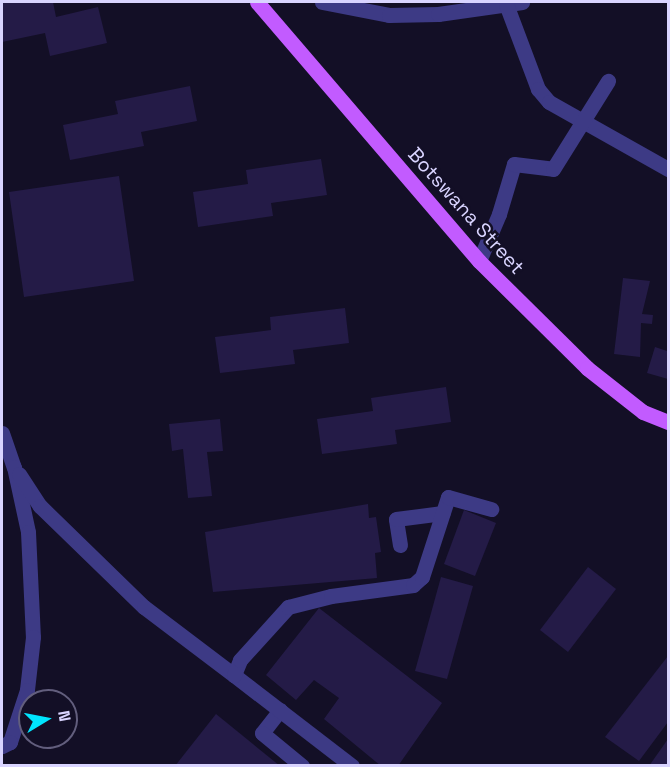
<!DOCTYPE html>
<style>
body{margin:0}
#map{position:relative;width:670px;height:767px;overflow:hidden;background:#130f26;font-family:"Space Grotesk",sans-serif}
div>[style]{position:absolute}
.building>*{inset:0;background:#241b47}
.minor>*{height:15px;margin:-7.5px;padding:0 7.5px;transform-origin:7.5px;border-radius:7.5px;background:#3d3a85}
.major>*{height:15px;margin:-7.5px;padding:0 7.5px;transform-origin:7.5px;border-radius:7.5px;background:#c25bff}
span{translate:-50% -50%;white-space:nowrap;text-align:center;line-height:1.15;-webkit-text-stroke:5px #130f26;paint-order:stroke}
.street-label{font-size:20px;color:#d9d4ff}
.frame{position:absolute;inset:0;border:3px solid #d9d4ff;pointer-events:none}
.north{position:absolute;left:18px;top:689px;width:60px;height:60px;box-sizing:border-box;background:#130f26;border:2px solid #625e7d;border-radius:50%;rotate:80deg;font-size:16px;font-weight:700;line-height:24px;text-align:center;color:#d9d4ff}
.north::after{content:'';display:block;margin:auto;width:21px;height:27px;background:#00e5ff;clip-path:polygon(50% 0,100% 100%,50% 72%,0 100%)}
</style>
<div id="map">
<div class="building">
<div style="clip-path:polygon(2px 2px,53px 2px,56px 17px,98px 7px,107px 43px,50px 56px,45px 33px,2px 42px)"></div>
<div style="clip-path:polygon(190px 86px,197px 121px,141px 132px,144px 146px,70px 160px,63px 125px,118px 114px,115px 101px)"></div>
<div style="clip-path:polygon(321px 159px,327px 195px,271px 203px,273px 216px,198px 227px,193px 192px,248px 184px,246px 170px)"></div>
<div style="clip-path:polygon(119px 176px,134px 281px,24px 297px,9px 192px)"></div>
<div style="clip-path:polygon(623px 278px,650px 281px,642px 314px,653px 315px,652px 324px,641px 323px,640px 357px,614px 354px)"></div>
<div style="clip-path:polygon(345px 308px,349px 343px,293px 350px,295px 364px,220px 373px,215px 337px,271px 330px,270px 317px)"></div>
<div style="clip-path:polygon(655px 347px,667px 351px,668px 379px,647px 373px)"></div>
<div style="clip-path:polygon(446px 387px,451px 422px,395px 430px,397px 444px,322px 454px,317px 419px,373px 411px,371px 398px)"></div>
<div style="clip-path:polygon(220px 419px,223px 451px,207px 452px,212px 496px,188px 498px,183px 449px,172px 451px,169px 424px)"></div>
<div style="clip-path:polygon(368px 504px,369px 518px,376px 517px,381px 552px,375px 553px,377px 578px,213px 592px,205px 532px)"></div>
<div style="clip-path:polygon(464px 510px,496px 523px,475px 576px,444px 564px)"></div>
<div style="clip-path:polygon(588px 567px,616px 589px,568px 652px,540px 630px)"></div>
<div style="clip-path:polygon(441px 577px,473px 586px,447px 679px,415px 671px)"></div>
<div style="clip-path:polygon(319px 608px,442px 703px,398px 766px,381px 766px,324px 719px,339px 698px,314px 680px,296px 700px,266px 675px)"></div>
<div style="clip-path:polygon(668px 656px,668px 722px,639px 761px,605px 737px)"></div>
<div style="clip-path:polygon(216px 714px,280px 766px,175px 766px)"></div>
<div style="clip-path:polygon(668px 739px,668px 766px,649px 766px)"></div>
</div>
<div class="minor">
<div style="left:322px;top:2px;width:68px;rotate:11deg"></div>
<div style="left:389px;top:15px;width:49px;rotate:-1.2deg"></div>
<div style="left:438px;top:14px;width:85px;rotate:-8.1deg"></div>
<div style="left:506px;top:4px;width:91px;rotate:69.4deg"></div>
<div style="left:538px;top:89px;width:17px;rotate:50deg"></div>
<div style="left:549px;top:102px;width:137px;rotate:29.4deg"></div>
<div style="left:479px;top:261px;width:51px;rotate:-66.9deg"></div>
<div style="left:499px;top:214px;width:52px;rotate:-73.3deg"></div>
<div style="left:514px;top:164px;width:39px;rotate:7deg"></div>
<div style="left:553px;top:169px;width:104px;rotate:-58deg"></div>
<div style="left:2px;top:433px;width:36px;rotate:71deg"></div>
<div style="left:14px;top:467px;width:66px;rotate:77.8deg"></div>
<div style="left:28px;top:532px;width:105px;rotate:87.3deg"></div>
<div style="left:33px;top:637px;width:53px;rotate:96.5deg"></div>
<div style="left:27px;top:690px;width:55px;rotate:108.1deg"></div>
<div style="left:10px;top:742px;width:9px;rotate:153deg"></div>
<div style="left:19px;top:474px;width:38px;rotate:57deg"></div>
<div style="left:40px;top:506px;width:145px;rotate:44.2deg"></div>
<div style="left:144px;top:607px;width:113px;rotate:37.1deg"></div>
<div style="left:400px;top:545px;width:26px;rotate:-99deg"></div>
<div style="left:396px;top:519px;width:47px;rotate:-7.3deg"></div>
<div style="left:280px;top:710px;width:29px;rotate:128deg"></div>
<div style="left:262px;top:733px;width:52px;rotate:39.5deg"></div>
<div style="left:352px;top:766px;width:149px;rotate:-142.4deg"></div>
<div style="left:234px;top:675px;width:16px;rotate:-68deg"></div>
<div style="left:240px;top:660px;width:72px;rotate:-47.8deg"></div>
<div style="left:288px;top:607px;width:44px;rotate:-14.3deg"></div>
<div style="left:331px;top:596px;width:83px;rotate:-7.6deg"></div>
<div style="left:413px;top:585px;width:12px;rotate:-42deg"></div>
<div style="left:422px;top:577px;width:84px;rotate:-72deg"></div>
<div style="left:448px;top:497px;width:45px;rotate:15.6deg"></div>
</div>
<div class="major">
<div style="left:257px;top:2px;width:341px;rotate:49.4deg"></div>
<div style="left:479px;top:261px;width:152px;rotate:44.7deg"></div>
<div style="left:587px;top:368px;width:71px;rotate:38.2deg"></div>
<div style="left:643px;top:412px;width:27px;rotate:22deg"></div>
</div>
<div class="street-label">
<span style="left:466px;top:211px;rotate:48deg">Botswana Street</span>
</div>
<div class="frame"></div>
<div class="north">N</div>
</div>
